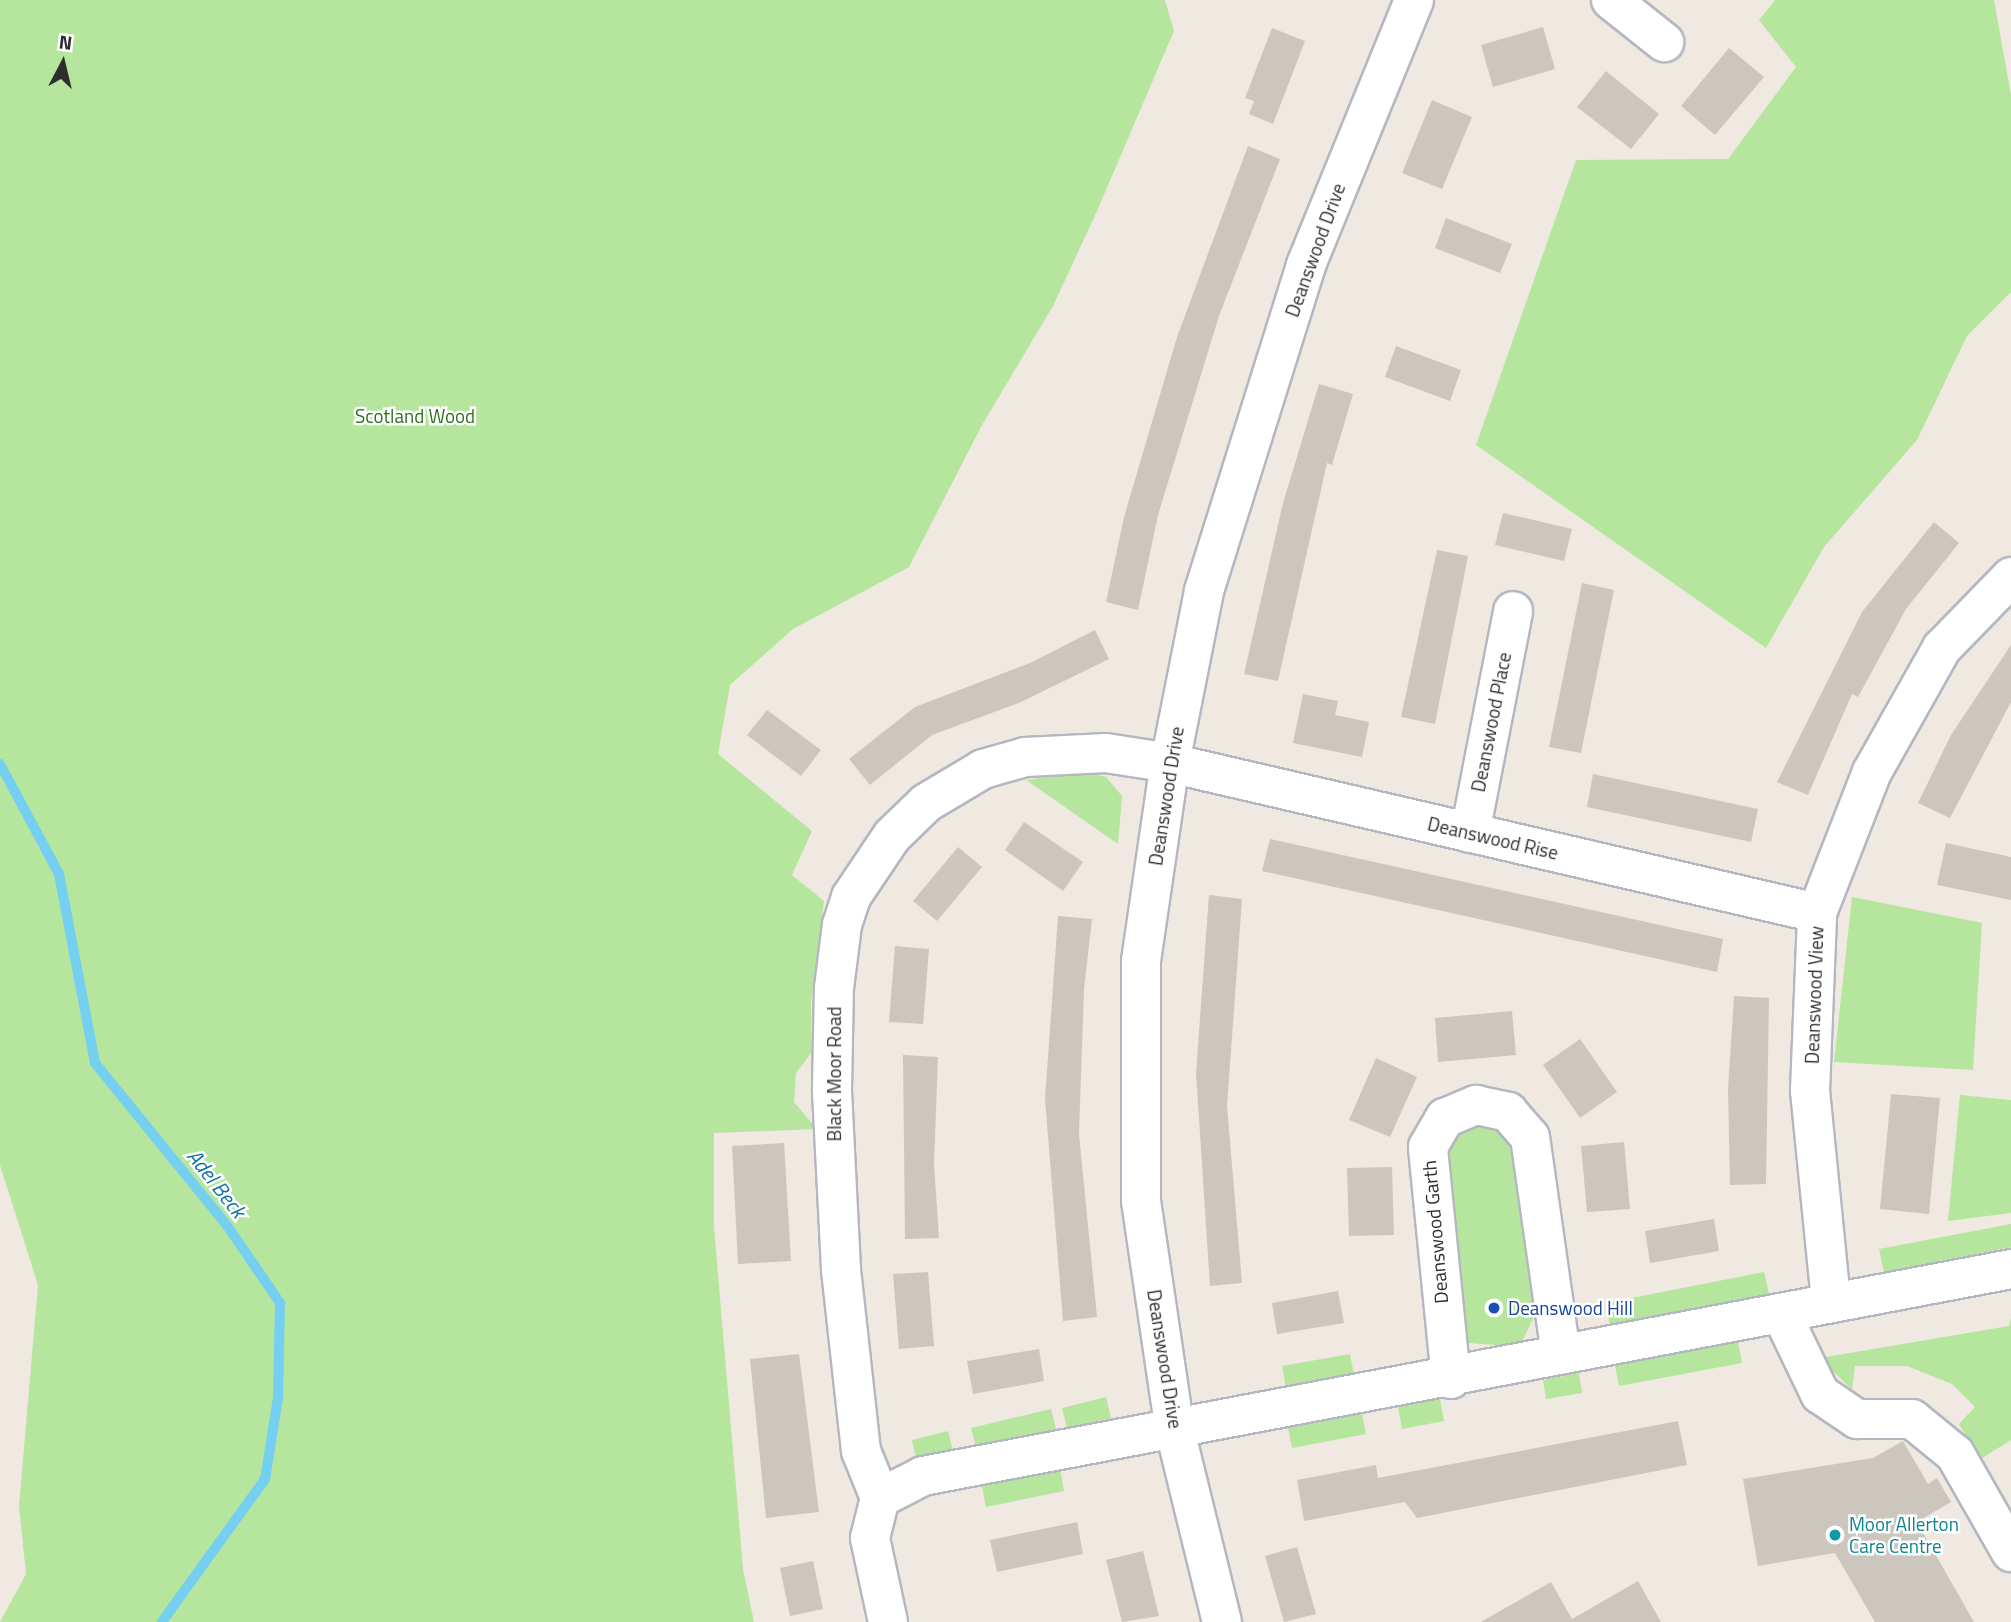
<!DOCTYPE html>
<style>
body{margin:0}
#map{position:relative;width:2011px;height:1622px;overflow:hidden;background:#efe9e1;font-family:"Titillium Web",sans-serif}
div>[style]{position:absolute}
.green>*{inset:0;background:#b6e59e}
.stream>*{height:10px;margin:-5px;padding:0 5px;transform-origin:5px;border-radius:5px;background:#75cff0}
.building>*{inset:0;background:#cbc7bf}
.roads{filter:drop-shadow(2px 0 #b4b7c1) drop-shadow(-2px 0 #b4b7c1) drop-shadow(0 2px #b4b7c1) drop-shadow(0 -2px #b4b7c1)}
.street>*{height:38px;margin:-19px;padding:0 19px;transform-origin:19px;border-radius:19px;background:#fff}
.dots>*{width:19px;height:19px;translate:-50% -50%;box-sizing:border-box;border:4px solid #fff;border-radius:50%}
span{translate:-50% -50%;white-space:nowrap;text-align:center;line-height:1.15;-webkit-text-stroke:5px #fff;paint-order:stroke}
.street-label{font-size:19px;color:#2e2e2e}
.park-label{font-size:19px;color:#2c6e1b}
.transit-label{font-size:19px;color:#164399}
.left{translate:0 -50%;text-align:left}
.culture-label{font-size:19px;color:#0d838f}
.water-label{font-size:21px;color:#0d6fa3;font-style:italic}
.north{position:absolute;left:28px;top:28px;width:70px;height:70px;-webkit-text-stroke:5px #fff;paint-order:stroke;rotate:7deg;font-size:19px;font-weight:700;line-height:28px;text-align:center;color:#2e2e2e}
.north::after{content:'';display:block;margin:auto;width:24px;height:32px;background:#2e2e2e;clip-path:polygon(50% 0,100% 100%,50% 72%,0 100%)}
</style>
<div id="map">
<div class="green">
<div style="clip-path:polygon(0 0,1165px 0,1174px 31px,1097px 211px,1053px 306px,982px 425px,909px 567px,793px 629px,730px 685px,718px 754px,812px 831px,792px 875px,824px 901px,811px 1001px,812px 1052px,796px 1073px,794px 1102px,817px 1129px,714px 1133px,714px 1227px,743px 1569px,754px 1622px,0 1622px,26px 1574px,19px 1506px,38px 1285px,0 1165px)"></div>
<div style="clip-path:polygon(1775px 0,1994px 0,2011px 95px,2011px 292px,1967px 336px,1917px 440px,1824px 547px,1766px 648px,1476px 445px,1576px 160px,1728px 159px,1796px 67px,1759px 20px)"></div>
<div style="clip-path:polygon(1082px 772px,1106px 777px,1122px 796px,1118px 844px,1026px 780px)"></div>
<div style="clip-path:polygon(1852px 897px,1982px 923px,1973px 1070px,1834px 1062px)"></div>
<div style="clip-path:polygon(1960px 1095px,2011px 1100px,2011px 1213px,1948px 1221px)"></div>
<div style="clip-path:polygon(1488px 1118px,1519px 1146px,1536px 1312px,1522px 1342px,1507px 1346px,1469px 1343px,1460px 1332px,1443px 1175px,1450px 1135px)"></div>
<div style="clip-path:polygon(2011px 1224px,2011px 1247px,1884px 1272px,1879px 1249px)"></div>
<div style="clip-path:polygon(1764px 1272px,1769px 1294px,1610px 1326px,1606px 1303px)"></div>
<div style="clip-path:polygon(2011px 1317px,2011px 1440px,1979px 1460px,1959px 1424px,1975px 1407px,1952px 1384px,1907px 1366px,1855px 1366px,1852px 1390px,1827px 1365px,1826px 1357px,2009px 1326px)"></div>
<div style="clip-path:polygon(1738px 1342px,1742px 1363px,1619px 1386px,1615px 1365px)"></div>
<div style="clip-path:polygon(1350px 1354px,1354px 1375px,1286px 1388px,1282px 1366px)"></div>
<div style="clip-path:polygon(1579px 1373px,1582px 1393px,1546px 1399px,1543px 1380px)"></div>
<div style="clip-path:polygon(1106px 1397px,1111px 1418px,1067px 1428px,1062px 1408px)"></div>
<div style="clip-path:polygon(1440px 1399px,1444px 1421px,1402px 1429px,1398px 1407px)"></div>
<div style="clip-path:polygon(1051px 1409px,1056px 1429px,976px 1447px,971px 1428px)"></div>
<div style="clip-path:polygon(1362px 1414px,1366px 1434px,1292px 1448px,1288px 1428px)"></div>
<div style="clip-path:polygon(948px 1431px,953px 1451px,916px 1459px,912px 1440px)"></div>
<div style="clip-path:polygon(1060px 1469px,1064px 1491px,986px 1507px,982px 1486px)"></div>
</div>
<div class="stream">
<div style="left:0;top:764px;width:125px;rotate:61.8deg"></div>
<div style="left:59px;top:874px;width:192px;rotate:79.2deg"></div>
<div style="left:95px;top:1063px;width:208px;rotate:50.9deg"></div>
<div style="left:226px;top:1224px;width:96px;rotate:55.6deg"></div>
<div style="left:280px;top:1303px;width:95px;rotate:91.2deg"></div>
<div style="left:278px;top:1398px;width:82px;rotate:99.1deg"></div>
<div style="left:265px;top:1479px;width:176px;rotate:125.8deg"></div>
</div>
<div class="building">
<div style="clip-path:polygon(1543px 27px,1555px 69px,1493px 87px,1481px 45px)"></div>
<div style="clip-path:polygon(1272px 28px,1305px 41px,1273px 124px,1249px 114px,1254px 101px,1245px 98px)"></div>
<div style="clip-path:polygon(1729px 48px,1764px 77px,1715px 135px,1681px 106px)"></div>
<div style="clip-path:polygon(1606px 71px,1659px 114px,1631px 149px,1577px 107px)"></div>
<div style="clip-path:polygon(1432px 100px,1472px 117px,1442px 189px,1402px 173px)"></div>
<div style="clip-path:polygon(1248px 146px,1280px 159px,1219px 316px,1158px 515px,1138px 610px,1106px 602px,1124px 517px,1177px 337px)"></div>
<div style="clip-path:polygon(1446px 218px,1512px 244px,1500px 273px,1435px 248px)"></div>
<div style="clip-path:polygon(1396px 346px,1461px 370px,1450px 401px,1385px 377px)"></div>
<div style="clip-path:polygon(1319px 384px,1353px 394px,1332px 465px,1327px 463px,1278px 681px,1244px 674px,1283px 503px)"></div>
<div style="clip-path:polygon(1503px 513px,1572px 529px,1564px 561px,1495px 545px)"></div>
<div style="clip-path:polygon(1934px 522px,1959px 543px,1906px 609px,1858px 697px,1852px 694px,1808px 795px,1777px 782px,1862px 612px)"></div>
<div style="clip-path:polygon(1437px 550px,1468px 556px,1435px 724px,1401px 717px)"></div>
<div style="clip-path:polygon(1582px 583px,1614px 590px,1581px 753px,1549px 747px)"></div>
<div style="clip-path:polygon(1095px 630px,1109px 659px,1019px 703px,932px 735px,870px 785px,849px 759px,915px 707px,1030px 663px)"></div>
<div style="clip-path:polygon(2011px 645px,2011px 702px,1950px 818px,1918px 803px,1951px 735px)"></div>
<div style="clip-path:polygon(1303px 694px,1338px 701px,1335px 715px,1369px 722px,1362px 757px,1293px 743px)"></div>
<div style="clip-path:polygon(767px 710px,821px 750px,801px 776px,747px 735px)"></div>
<div style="clip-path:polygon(1593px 774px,1758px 809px,1751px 842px,1587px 807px)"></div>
<div style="clip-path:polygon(1024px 822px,1083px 862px,1063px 891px,1005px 850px)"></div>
<div style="clip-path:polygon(1270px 839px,1723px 939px,1717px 972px,1262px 871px)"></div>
<div style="clip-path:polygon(1946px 843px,2011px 857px,2011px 900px,1937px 885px)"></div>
<div style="clip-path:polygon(958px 847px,982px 867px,937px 921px,913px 901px)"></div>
<div style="clip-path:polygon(1209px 895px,1242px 899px,1227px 1106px,1242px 1283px,1210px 1286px,1196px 1073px)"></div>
<div style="clip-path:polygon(1058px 916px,1092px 919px,1084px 989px,1079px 1134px,1097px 1317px,1063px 1321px,1045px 1099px)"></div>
<div style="clip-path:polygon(895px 946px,929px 949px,923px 1024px,889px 1022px)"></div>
<div style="clip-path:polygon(1734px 996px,1769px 998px,1766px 1184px,1730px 1185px,1728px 1089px)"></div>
<div style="clip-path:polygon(1512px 1011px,1516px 1055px,1438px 1062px,1435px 1018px)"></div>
<div style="clip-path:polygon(1580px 1039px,1617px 1092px,1580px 1118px,1543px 1065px)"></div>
<div style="clip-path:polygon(903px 1055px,938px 1057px,934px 1164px,939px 1238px,905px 1239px)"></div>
<div style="clip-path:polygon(1376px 1058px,1417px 1077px,1390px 1137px,1349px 1120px)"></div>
<div style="clip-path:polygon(1891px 1094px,1940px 1098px,1929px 1214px,1880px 1209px)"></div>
<div style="clip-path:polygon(1624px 1142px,1630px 1209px,1587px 1212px,1581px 1146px)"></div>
<div style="clip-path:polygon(784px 1143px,791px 1261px,738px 1264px,732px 1146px)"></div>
<div style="clip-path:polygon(1392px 1167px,1394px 1235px,1349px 1236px,1347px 1168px)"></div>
<div style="clip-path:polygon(1714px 1219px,1719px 1251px,1650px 1263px,1645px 1231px)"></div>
<div style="clip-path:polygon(928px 1272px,934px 1346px,899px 1349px,893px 1274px)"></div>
<div style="clip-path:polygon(1338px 1291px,1344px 1323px,1277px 1334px,1272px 1303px)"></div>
<div style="clip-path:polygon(1039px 1349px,1044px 1381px,973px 1394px,967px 1361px)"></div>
<div style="clip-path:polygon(799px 1354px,819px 1512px,766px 1518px,750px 1359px)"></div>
<div style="clip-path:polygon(1678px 1421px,1687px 1465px,1417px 1518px,1405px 1502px,1304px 1521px,1297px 1480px,1376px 1465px,1378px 1478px)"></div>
<div style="clip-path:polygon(1903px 1441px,1928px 1484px,1937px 1478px,1951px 1502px,1917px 1522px,1974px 1622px,1875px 1622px,1835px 1553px,1758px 1566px,1743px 1479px,1873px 1458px)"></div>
<div style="clip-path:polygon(1077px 1522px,1083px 1554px,997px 1572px,990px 1540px)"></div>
<div style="clip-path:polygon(1297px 1547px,1316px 1614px,1284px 1622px,1265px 1556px)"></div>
<div style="clip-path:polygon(1143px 1551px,1159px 1616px,1122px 1622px,1106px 1560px)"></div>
<div style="clip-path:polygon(813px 1561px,823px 1609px,790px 1616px,780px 1568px)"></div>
<div style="clip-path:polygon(1638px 1581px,1661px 1622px,1481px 1622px,1551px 1582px,1572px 1619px)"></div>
</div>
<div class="roads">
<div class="street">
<div style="left:1611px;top:0;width:68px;rotate:38.4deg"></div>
<div style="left:1470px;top:833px;width:226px;rotate:-79deg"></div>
<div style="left:1831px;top:1301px;width:211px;rotate:-95.7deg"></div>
<div style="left:1810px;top:1091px;width:178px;rotate:-87.7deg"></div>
<div style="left:1817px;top:913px;width:151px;rotate:-68.7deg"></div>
<div style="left:1872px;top:772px;width:142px;rotate:-60.6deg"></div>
<div style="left:1942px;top:648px;width:99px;rotate:-45.8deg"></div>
<div style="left:1782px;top:1315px;width:88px;rotate:64.3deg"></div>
<div style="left:1820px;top:1394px;width:45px;rotate:34deg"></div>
<div style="left:1857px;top:1419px;width:55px"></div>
<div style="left:1912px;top:1419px;width:55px;rotate:39.1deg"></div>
<div style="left:1955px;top:1454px;width:113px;rotate:60.3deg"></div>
<div style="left:1451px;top:1379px;width:233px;rotate:-95.7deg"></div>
<div style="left:1428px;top:1147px;width:34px;rotate:-60deg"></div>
<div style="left:1445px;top:1118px;width:34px;rotate:-23deg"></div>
<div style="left:1476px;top:1105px;width:33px;rotate:12deg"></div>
<div style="left:1508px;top:1112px;width:33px;rotate:49deg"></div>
<div style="left:1530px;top:1137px;width:220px;rotate:81.9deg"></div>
<div style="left:880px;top:1498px;width:48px;rotate:-27.1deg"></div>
<div style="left:923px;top:1476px;width:1108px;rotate:-10.77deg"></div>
<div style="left:888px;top:1622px;width:86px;rotate:-102.1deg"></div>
<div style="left:870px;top:1538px;width:41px;rotate:-76deg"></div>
<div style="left:880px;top:1498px;width:51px;rotate:-112deg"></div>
<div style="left:861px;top:1451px;width:183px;rotate:-96.3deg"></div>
<div style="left:841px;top:1269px;width:180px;rotate:-92.9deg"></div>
<div style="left:832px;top:1089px;width:101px;rotate:-88.9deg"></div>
<div style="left:834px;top:988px;width:64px;rotate:-82.8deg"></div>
<div style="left:842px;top:925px;width:29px;rotate:-72deg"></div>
<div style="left:851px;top:897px;width:73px;rotate:-56.1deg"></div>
<div style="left:892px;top:836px;width:47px;rotate:-44.1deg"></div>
<div style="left:926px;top:803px;width:66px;rotate:-30.8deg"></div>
<div style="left:983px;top:769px;width:44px;rotate:-15.9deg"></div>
<div style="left:1025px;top:757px;width:81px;rotate:-2.8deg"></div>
<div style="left:1106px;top:753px;width:65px;rotate:8.9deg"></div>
<div style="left:1170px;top:763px;width:664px;rotate:13.05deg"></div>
<div style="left:1222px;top:1622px;width:197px;rotate:-103.8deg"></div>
<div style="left:1175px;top:1431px;width:232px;rotate:-98.4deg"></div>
<div style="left:1141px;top:1201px;width:240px;rotate:-90deg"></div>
<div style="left:1141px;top:961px;width:200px;rotate:-81.7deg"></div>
<div style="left:1170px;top:763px;width:175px;rotate:-78.8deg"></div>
<div style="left:1204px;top:591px;width:342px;rotate:-72.6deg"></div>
<div style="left:1306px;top:265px;width:286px;rotate:-67.8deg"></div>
</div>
</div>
<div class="dots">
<div style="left:1494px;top:1308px;background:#1a4fb4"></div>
<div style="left:1835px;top:1535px;background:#0f9aa8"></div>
</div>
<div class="street-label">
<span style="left:1315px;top:250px;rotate:-70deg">Deanswood Drive</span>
<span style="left:1491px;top:722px;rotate:-79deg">Deanswood Place</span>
<span style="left:1166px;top:796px;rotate:-81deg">Deanswood Drive</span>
<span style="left:1493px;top:838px;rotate:13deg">Deanswood Rise</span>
<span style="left:1814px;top:995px;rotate:-88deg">Deanswood View</span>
<span style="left:834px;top:1074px;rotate:-90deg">Black Moor Road</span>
<span style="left:1435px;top:1232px;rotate:-95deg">Deanswood Garth</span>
<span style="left:1165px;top:1359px;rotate:81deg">Deanswood Drive</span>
</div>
<div class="park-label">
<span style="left:415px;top:416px">Scotland Wood</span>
</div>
<div class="transit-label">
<span class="left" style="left:1508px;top:1308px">Deanswood Hill</span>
</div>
<div class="culture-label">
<span class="left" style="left:1849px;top:1535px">Moor Allerton<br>Care Centre</span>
</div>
<div class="water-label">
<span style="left:217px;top:1183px;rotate:52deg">Adel Beck</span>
</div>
<div class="north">N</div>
</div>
